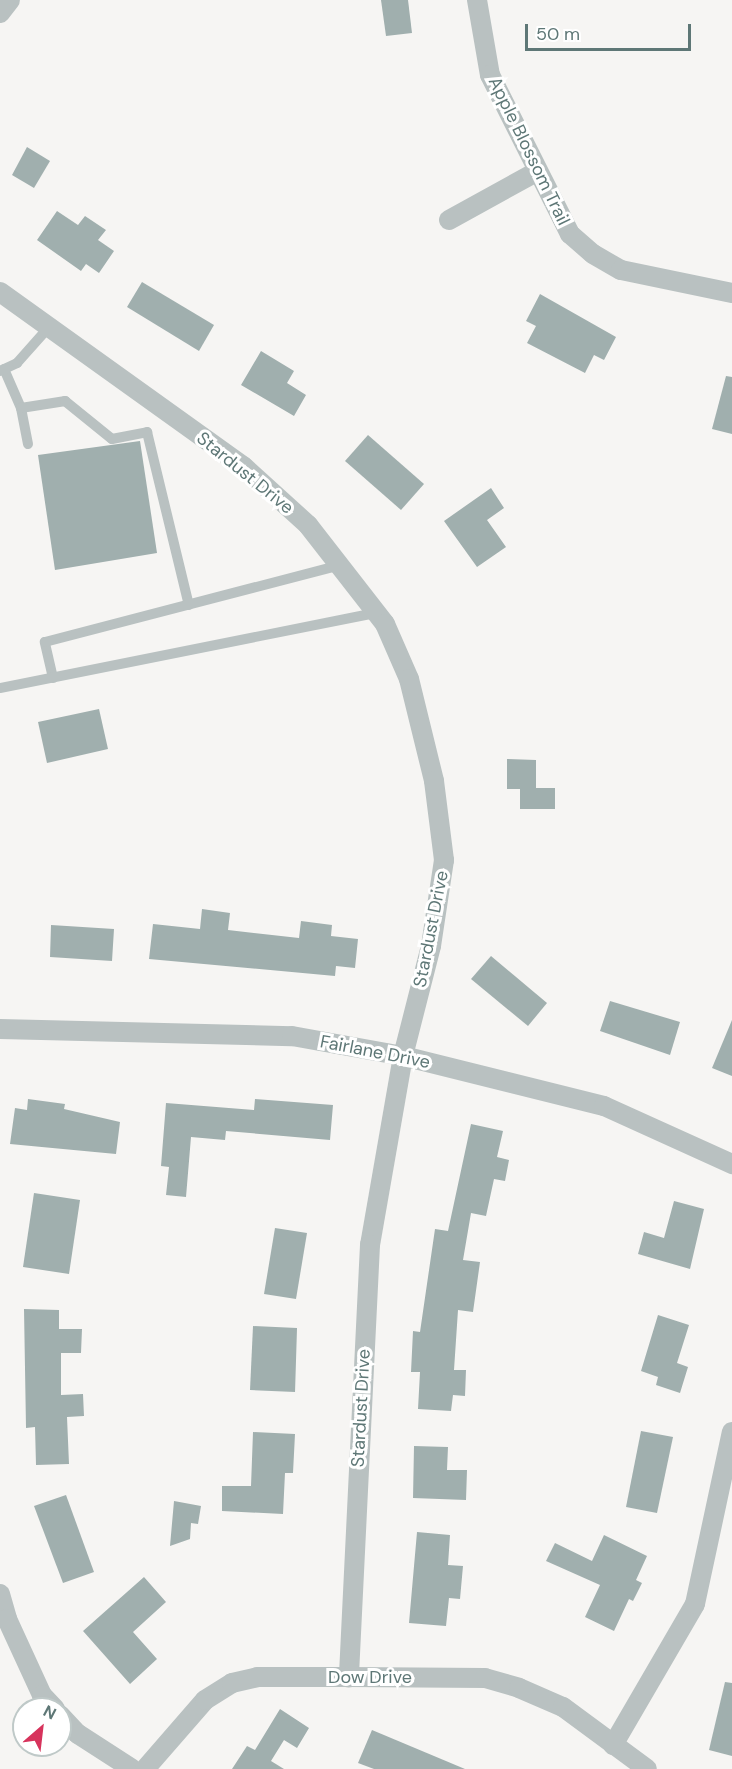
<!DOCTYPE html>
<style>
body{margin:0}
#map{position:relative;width:732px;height:1769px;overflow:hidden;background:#f6f5f3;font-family:"DM Sans",sans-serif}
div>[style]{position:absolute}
.building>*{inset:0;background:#a0afae}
.service>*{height:10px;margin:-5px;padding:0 5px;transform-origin:5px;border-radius:5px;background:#b9c1c1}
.minor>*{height:20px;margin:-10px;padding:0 10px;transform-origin:10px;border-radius:10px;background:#b9c1c1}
span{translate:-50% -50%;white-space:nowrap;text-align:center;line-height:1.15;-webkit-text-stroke:6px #fff;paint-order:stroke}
.street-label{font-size:18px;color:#5e7776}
.north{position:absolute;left:12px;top:1697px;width:60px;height:60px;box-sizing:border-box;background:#fff;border:2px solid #bfc9c8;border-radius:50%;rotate:28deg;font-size:16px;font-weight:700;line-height:24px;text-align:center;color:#5e7776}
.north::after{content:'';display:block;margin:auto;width:21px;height:27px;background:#d7335c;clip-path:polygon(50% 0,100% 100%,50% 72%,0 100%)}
.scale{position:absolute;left:525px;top:24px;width:166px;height:27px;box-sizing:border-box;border:3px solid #5e7776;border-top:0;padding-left:8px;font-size:18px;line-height:21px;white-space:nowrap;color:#5e7776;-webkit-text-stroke:4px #fff;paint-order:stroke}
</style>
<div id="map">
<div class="building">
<div style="clip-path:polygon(381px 0,408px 0,412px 33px,386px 36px)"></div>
<div style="clip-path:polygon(27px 147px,50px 161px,34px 188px,12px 175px)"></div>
<div style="clip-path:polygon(57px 211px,78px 225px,85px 216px,106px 230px,98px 240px,114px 251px,99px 273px,86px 264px,81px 271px,37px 240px)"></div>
<div style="clip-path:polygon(142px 282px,214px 325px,199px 351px,127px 307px)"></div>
<div style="clip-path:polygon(540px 294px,616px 337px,604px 360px,594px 355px,585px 373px,527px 343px,536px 326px,526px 321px)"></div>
<div style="clip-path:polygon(261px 351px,294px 371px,287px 383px,306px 395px,294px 416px,241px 385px)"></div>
<div style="clip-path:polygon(726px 376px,732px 377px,732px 434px,712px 429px)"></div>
<div style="clip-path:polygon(368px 435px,424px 484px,401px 510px,345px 461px)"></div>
<div style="clip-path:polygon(140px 441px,157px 553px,55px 570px,38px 455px)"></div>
<div style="clip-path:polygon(491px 488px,504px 508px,487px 520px,506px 547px,477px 567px,444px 521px)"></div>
<div style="clip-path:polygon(99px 709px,108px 749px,47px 763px,38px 722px)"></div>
<div style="clip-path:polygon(507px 759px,536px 760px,536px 788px,555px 788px,555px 809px,520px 809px,520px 789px,507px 789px)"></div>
<div style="clip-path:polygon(202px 909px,230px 913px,228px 930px,299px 938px,301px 921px,332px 925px,331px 936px,358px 939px,355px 968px,336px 966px,335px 976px,149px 959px,153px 924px,200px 929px)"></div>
<div style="clip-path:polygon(51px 925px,114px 929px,112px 961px,50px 957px)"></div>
<div style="clip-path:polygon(491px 956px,547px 1003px,528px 1026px,471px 979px)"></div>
<div style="clip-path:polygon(610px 1001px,680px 1022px,670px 1055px,600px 1031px)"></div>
<div style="clip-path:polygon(732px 1020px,732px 1076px,712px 1068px)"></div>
<div style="clip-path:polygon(28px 1099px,65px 1104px,64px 1109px,120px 1122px,116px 1154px,10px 1144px,15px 1108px,27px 1110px)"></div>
<div style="clip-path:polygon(255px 1099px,333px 1105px,330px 1140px,226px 1131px,225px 1140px,191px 1137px,186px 1197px,166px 1195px,169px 1167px,161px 1166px,166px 1103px,254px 1110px)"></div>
<div style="clip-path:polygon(471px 1124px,503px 1131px,497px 1157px,509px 1160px,505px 1181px,494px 1179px,486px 1216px,471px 1213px,463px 1260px,480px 1262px,473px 1312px,458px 1310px,454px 1370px,466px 1370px,465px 1396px,453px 1395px,451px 1411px,418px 1409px,420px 1372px,411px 1372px,413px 1331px,420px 1332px,435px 1229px,448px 1231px)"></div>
<div style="clip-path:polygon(34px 1193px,80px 1200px,69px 1274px,23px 1267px)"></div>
<div style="clip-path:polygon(674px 1201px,704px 1209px,690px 1269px,638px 1254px,644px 1232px,664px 1238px)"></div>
<div style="clip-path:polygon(275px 1228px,307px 1233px,296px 1299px,264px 1294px)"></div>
<div style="clip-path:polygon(24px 1309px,59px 1310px,59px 1329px,82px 1329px,81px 1353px,61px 1353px,61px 1395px,83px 1394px,84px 1416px,67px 1417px,69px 1464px,36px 1465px,35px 1427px,26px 1428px)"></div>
<div style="clip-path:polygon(658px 1315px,689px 1325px,677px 1363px,688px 1367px,680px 1393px,656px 1385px,658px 1377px,641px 1371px)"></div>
<div style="clip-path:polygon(253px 1326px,297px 1328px,295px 1392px,250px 1390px)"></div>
<div style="clip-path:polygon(641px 1431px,673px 1437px,657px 1513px,626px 1507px)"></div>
<div style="clip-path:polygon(253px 1432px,295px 1434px,293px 1473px,285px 1473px,283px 1514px,222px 1511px,222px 1486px,251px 1486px)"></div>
<div style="clip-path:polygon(414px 1446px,448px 1447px,447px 1470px,467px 1470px,466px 1500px,413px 1498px)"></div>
<div style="clip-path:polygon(66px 1495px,94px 1572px,63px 1583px,34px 1506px)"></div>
<div style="clip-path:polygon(174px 1501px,201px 1506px,198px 1524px,191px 1523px,190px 1539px,170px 1546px)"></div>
<div style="clip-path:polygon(417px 1532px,450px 1535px,448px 1565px,463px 1566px,460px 1599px,449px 1598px,446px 1626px,409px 1623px)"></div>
<div style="clip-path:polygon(604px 1535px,647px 1556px,636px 1580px,642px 1583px,633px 1601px,629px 1599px,614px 1631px,585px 1617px,600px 1585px,546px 1561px,555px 1543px,592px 1561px)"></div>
<div style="clip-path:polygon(144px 1577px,166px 1602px,133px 1632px,157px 1659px,130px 1684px,83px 1631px)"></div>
<div style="clip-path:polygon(725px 1682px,732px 1683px,732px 1756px,709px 1750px)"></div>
<div style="clip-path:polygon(280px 1709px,309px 1728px,297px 1748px,284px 1740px,271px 1761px,284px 1769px,232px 1769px,247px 1746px,255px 1750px)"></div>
<div style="clip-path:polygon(372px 1730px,465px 1769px,374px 1769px,358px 1763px)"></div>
</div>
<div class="service">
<div style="left:4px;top:369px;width:43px;rotate:66.4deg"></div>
<div style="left:0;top:371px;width:19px;rotate:-25deg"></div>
<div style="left:17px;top:363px;width:48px;rotate:-48.4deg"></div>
<div style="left:28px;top:444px;width:37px;rotate:-101deg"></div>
<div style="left:21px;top:408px;width:45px;rotate:-9deg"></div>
<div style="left:65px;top:401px;width:60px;rotate:39deg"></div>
<div style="left:112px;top:439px;width:36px;rotate:-11deg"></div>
<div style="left:147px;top:432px;width:178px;rotate:76.4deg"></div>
<div style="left:53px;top:678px;width:37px;rotate:-103deg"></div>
<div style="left:45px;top:642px;width:306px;rotate:-14.6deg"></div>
<div style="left:0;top:688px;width:384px;rotate:-11.3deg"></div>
</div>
<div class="minor">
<div style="left:477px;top:0;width:76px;rotate:80.2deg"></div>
<div style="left:490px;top:75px;width:178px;rotate:63.3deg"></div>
<div style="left:570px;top:234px;width:30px;rotate:41deg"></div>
<div style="left:593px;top:254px;width:32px;rotate:30deg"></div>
<div style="left:621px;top:270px;width:113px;rotate:11.7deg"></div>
<div style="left:0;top:13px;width:16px;rotate:-52deg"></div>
<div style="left:449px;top:220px;width:99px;rotate:-28.9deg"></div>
<div style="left:0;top:292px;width:299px;rotate:35.6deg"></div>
<div style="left:243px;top:466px;width:88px;rotate:42.2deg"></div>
<div style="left:308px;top:525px;width:125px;rotate:52.1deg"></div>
<div style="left:385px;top:624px;width:60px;rotate:66.4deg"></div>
<div style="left:409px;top:679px;width:105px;rotate:76.2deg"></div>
<div style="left:434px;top:781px;width:80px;rotate:82.8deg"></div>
<div style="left:444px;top:860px;width:87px;rotate:98.6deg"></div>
<div style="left:431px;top:946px;width:114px;rotate:104.3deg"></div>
<div style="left:403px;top:1056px;width:192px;rotate:99.9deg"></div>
<div style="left:370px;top:1245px;width:433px;rotate:92.8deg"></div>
<div style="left:0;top:1029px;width:292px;rotate:1.4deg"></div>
<div style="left:292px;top:1036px;width:113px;rotate:10.2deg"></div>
<div style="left:403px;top:1056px;width:207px;rotate:14deg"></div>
<div style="left:604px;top:1106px;width:141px;rotate:24.4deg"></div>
<div style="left:0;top:1594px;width:26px;rotate:74deg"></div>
<div style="left:7px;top:1619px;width:84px;rotate:65.3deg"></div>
<div style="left:42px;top:1695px;width:19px;rotate:47deg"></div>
<div style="left:60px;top:1715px;width:26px;rotate:47deg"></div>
<div style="left:78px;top:1734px;width:64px;rotate:32.9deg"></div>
<div style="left:613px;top:1745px;width:163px;rotate:-59.8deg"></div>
<div style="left:695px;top:1604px;width:176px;rotate:-77.9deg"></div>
<div style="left:145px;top:1769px;width:91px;rotate:-49deg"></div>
<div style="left:205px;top:1700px;width:32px;rotate:-32deg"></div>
<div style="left:232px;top:1683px;width:26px;rotate:-13deg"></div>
<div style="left:257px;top:1677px;width:92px"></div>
<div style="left:349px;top:1677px;width:136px;rotate:0.4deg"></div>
<div style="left:485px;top:1678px;width:35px;rotate:16deg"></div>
<div style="left:519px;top:1688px;width:48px;rotate:23.4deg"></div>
<div style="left:563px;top:1707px;width:104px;rotate:36.4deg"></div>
</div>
<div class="street-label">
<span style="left:529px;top:151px;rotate:64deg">Apple Blossom Trail</span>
<span style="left:245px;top:473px;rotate:39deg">Stardust Drive</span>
<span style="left:431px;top:929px;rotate:-79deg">Stardust Drive</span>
<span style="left:375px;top:1052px;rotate:11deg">Fairlane Drive</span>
<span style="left:361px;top:1408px;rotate:-87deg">Stardust Drive</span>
<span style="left:370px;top:1677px">Dow Drive</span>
</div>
<div class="north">N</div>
<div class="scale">50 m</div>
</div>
